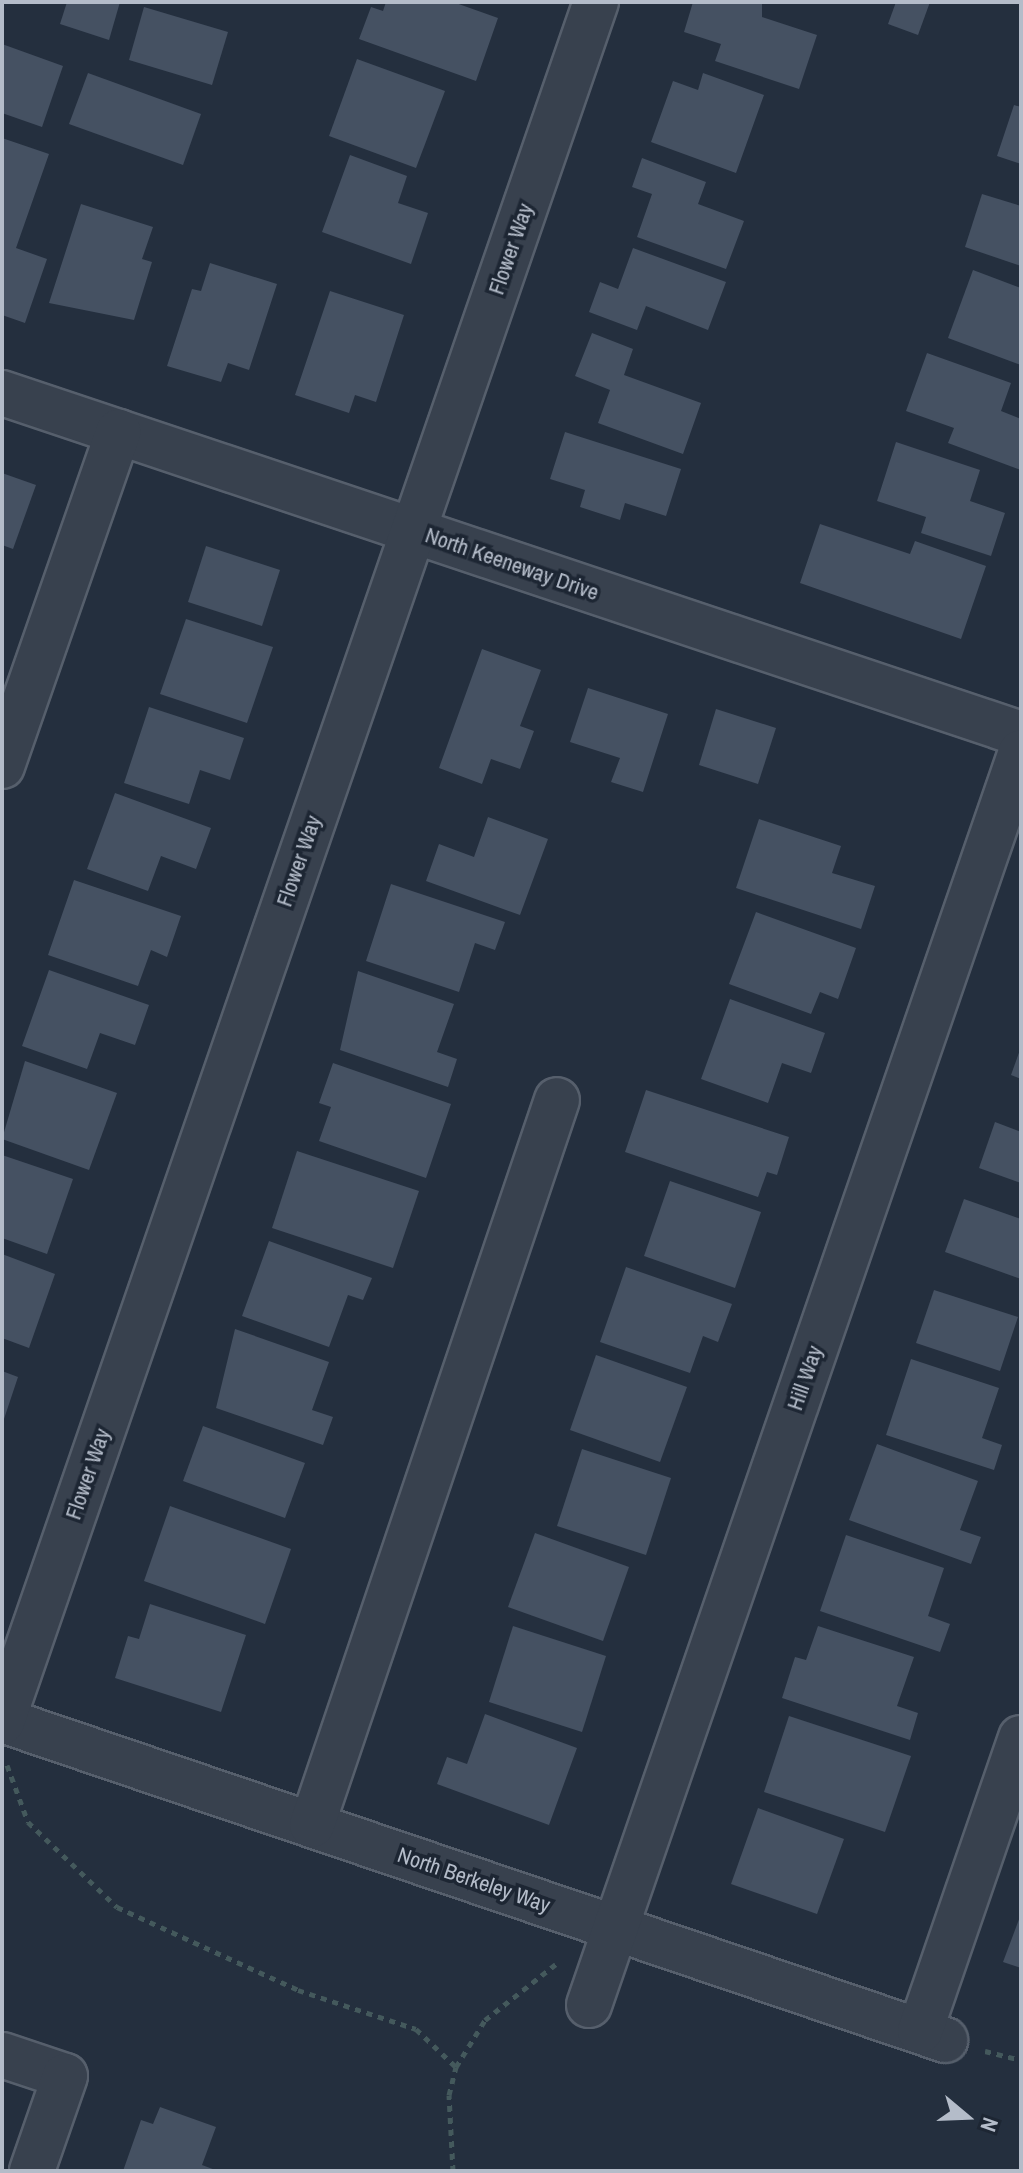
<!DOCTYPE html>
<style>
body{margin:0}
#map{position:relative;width:1023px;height:2173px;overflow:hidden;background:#242f3e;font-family:"Archivo Narrow",sans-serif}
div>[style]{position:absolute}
.building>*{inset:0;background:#455162}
.path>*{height:5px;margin-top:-2.5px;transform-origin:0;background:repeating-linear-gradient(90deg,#44595c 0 6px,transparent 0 12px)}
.roads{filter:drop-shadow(2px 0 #565f6c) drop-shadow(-2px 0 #565f6c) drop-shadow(0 2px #565f6c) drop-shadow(0 -2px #565f6c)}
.minor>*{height:44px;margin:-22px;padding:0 22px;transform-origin:22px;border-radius:22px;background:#38414e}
span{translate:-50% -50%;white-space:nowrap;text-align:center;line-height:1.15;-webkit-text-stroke:7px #1d2633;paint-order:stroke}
.street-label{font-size:22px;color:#b4bcc9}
.frame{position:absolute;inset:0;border:4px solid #b4bcc9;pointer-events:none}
.north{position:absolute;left:927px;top:2077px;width:80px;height:80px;-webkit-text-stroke:6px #1d2633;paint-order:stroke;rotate:109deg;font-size:22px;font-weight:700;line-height:32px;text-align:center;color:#b4bcc9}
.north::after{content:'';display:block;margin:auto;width:28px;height:36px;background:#b4bcc9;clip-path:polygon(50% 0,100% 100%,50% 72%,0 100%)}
</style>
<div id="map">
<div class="building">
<div style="clip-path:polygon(67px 2px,120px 2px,109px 40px,60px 24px)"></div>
<div style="clip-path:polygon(386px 2px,453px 2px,498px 18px,476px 81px,359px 39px,371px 7px,383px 11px)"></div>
<div style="clip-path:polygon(693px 2px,762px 2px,762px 17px,817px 35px,799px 89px,715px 61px,721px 44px,684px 32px)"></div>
<div style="clip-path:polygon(896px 2px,930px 2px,918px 35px,888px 24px)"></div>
<div style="clip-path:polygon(144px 7px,228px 32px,212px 85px,129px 60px)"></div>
<div style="clip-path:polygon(2px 44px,63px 66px,42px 127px,2px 113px)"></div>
<div style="clip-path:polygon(357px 59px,445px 91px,416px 168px,329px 136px)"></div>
<div style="clip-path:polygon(88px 73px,201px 114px,183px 165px,69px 124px)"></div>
<div style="clip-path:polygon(703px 73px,764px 95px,736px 173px,651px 142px,673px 81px,698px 90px)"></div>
<div style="clip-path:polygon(1014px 105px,1021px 107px,1021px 164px,997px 156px)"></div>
<div style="clip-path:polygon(2px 138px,49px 154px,16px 248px,47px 259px,25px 323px,2px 315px)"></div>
<div style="clip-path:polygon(350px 155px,407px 176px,398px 203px,428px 213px,411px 264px,322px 232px)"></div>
<div style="clip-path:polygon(642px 158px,706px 182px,698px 204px,744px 221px,726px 269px,637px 237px,652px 194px,632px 187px)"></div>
<div style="clip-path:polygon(982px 194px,1021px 206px,1021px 266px,965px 247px)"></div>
<div style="clip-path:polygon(81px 204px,153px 227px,142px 259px,152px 262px,134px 320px,49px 303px)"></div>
<div style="clip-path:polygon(633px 248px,726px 282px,708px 330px,646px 306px,637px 330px,589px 312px,600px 282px,618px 289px)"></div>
<div style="clip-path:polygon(210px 263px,277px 284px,249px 370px,228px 363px,221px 382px,167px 366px,192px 289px,201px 291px)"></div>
<div style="clip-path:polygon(973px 270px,1021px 288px,1021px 365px,948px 338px)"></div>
<div style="clip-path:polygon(330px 291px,404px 315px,376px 402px,355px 395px,349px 413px,295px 395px)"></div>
<div style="clip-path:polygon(592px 333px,633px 349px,624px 375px,701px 403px,683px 454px,598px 423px,610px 390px,575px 376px)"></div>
<div style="clip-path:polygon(927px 353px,1011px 383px,1001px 411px,1021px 419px,1021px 470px,948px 443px,954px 428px,906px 411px)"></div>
<div style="clip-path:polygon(565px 432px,681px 469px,666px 516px,625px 503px,620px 520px,580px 507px,585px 490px,550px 479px)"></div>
<div style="clip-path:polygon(896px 442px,980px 470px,970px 501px,1005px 513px,991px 556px,921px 533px,926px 517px,877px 501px)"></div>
<div style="clip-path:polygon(2px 473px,36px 485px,13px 549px,2px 545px)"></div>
<div style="clip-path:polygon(820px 524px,910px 554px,915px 541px,986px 566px,961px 639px,800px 583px)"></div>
<div style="clip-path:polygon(206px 546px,280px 570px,262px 626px,188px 602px)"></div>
<div style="clip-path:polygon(186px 619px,273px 647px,247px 723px,160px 694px)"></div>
<div style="clip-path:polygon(482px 649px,541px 670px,520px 726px,534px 731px,520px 769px,491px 759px,482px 784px,439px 768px)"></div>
<div style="clip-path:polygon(588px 688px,668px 714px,643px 792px,611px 782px,620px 758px,570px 742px)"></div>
<div style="clip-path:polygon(149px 707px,244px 738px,230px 780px,200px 770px,189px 804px,124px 783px)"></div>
<div style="clip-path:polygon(716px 709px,776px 728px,758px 784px,699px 765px)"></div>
<div style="clip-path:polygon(115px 793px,211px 828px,196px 869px,161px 856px,148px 891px,87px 869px)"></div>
<div style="clip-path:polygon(488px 817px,548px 839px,520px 915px,426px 881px,439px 844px,474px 857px)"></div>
<div style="clip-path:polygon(759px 819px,841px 846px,832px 873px,875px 886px,861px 929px,736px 888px)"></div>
<div style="clip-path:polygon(74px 880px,181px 916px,167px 957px,151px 950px,138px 986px,48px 955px)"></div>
<div style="clip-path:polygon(391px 884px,505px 922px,495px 950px,475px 943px,459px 992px,366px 961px)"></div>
<div style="clip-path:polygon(756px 912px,856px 948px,838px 999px,820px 992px,811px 1014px,729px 984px)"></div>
<div style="clip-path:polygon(49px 970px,149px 1005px,135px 1045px,100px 1033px,87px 1069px,22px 1046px)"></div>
<div style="clip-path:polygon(358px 971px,454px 1004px,437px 1052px,457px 1059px,448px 1087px,340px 1050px)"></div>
<div style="clip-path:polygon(730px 999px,825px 1033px,811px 1073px,782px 1063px,768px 1103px,701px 1079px)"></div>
<div style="clip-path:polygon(1021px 1047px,1021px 1079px,1011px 1075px)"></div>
<div style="clip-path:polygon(25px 1061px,117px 1093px,89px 1170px,2px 1139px)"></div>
<div style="clip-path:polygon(333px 1063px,451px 1104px,426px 1178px,319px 1141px,331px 1107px,319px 1103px)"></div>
<div style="clip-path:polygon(646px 1090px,789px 1137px,777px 1175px,767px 1172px,758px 1197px,625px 1152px)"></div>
<div style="clip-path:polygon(995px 1122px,1021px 1132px,1021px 1183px,979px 1168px)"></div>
<div style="clip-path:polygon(297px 1151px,419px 1191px,393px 1268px,272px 1228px)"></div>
<div style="clip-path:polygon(2px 1155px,73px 1179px,47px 1254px,2px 1238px)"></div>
<div style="clip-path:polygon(670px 1181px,761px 1212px,735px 1288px,644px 1256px)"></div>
<div style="clip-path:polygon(964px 1199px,1021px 1219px,1021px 1279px,945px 1252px)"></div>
<div style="clip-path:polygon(269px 1241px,372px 1278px,363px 1300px,348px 1295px,329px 1347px,242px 1316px)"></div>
<div style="clip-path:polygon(2px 1254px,55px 1274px,29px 1348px,2px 1338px)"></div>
<div style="clip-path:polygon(626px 1267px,732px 1304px,718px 1342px,703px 1336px,690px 1373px,600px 1342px)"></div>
<div style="clip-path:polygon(934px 1290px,1018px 1317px,1000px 1371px,916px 1343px)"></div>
<div style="clip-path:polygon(235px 1329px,329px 1362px,312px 1410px,333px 1417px,323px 1445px,216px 1408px)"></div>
<div style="clip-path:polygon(596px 1355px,687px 1387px,660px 1462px,570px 1430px)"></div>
<div style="clip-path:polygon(911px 1359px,999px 1388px,982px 1438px,1002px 1445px,994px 1470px,886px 1435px)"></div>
<div style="clip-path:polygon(2px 1371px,18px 1377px,3px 1422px,2px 1422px)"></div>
<div style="clip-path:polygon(203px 1426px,305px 1463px,285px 1518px,183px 1481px)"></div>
<div style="clip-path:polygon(877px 1444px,978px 1481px,960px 1530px,981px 1537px,971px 1564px,849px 1520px)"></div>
<div style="clip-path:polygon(582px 1449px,671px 1478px,646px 1555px,557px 1526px)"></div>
<div style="clip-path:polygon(170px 1506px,291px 1549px,265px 1624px,144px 1581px)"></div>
<div style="clip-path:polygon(535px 1533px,629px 1567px,603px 1641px,508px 1607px)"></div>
<div style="clip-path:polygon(846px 1535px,944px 1568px,928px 1616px,950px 1624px,940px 1652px,820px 1611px)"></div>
<div style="clip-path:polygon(150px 1604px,246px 1635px,221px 1712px,115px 1678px,128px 1636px,139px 1639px)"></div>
<div style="clip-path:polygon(513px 1626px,606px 1656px,582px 1732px,489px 1702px)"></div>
<div style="clip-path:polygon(818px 1626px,914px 1657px,897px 1706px,918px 1713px,910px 1740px,782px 1698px,795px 1657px,806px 1660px)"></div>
<div style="clip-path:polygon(485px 1714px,577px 1748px,549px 1825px,437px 1784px,447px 1757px,467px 1764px)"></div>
<div style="clip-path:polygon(789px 1716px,911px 1756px,885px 1832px,764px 1792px)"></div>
<div style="clip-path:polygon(758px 1808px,844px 1839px,817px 1914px,731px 1884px)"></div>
<div style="clip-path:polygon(1021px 1914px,1021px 1968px,1003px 1962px)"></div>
<div style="clip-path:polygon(160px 2107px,216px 2127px,202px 2165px,218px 2171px,123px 2171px,141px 2120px,153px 2124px)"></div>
</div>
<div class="path">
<div style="left:7px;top:1765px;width:61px;rotate:69.8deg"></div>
<div style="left:28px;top:1822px;width:123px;rotate:43.7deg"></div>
<div style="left:117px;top:1907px;width:199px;rotate:24.6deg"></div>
<div style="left:298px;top:1990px;width:124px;rotate:18.3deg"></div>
<div style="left:416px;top:2029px;width:55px;rotate:43.5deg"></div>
<div style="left:985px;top:2051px;width:37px;rotate:14deg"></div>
<div style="left:453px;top:2171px;width:76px;rotate:-93deg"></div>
<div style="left:449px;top:2095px;width:29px;rotate:-76deg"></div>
<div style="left:456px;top:2067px;width:55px;rotate:-58.3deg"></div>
<div style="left:485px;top:2020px;width:90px;rotate:-38.3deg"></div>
</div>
<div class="roads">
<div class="minor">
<div style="left:2px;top:393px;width:1075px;rotate:18.5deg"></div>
<div style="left:2px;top:766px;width:354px;rotate:-70.8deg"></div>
<div style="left:2px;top:1720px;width:996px;rotate:18.74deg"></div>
<div style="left:2px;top:1722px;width:1820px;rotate:-70.95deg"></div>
<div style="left:312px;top:1825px;width:765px;rotate:-71.33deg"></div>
<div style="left:589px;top:2005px;width:1325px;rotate:-70.98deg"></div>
<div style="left:920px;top:2031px;width:310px;rotate:-71deg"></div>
<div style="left:2px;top:2055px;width:66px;rotate:18.4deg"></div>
<div style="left:65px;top:2076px;width:101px;rotate:109.2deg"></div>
</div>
</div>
<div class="street-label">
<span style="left:511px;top:249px;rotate:-71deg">Flower Way</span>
<span style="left:512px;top:564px;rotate:19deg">North Keeneway Drive</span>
<span style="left:299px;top:861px;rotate:-71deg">Flower Way</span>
<span style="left:805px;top:1378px;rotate:-71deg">Hill Way</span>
<span style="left:88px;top:1474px;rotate:-71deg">Flower Way</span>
<span style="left:474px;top:1880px;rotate:19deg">North Berkeley Way</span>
</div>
<div class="frame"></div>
<div class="north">N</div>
</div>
